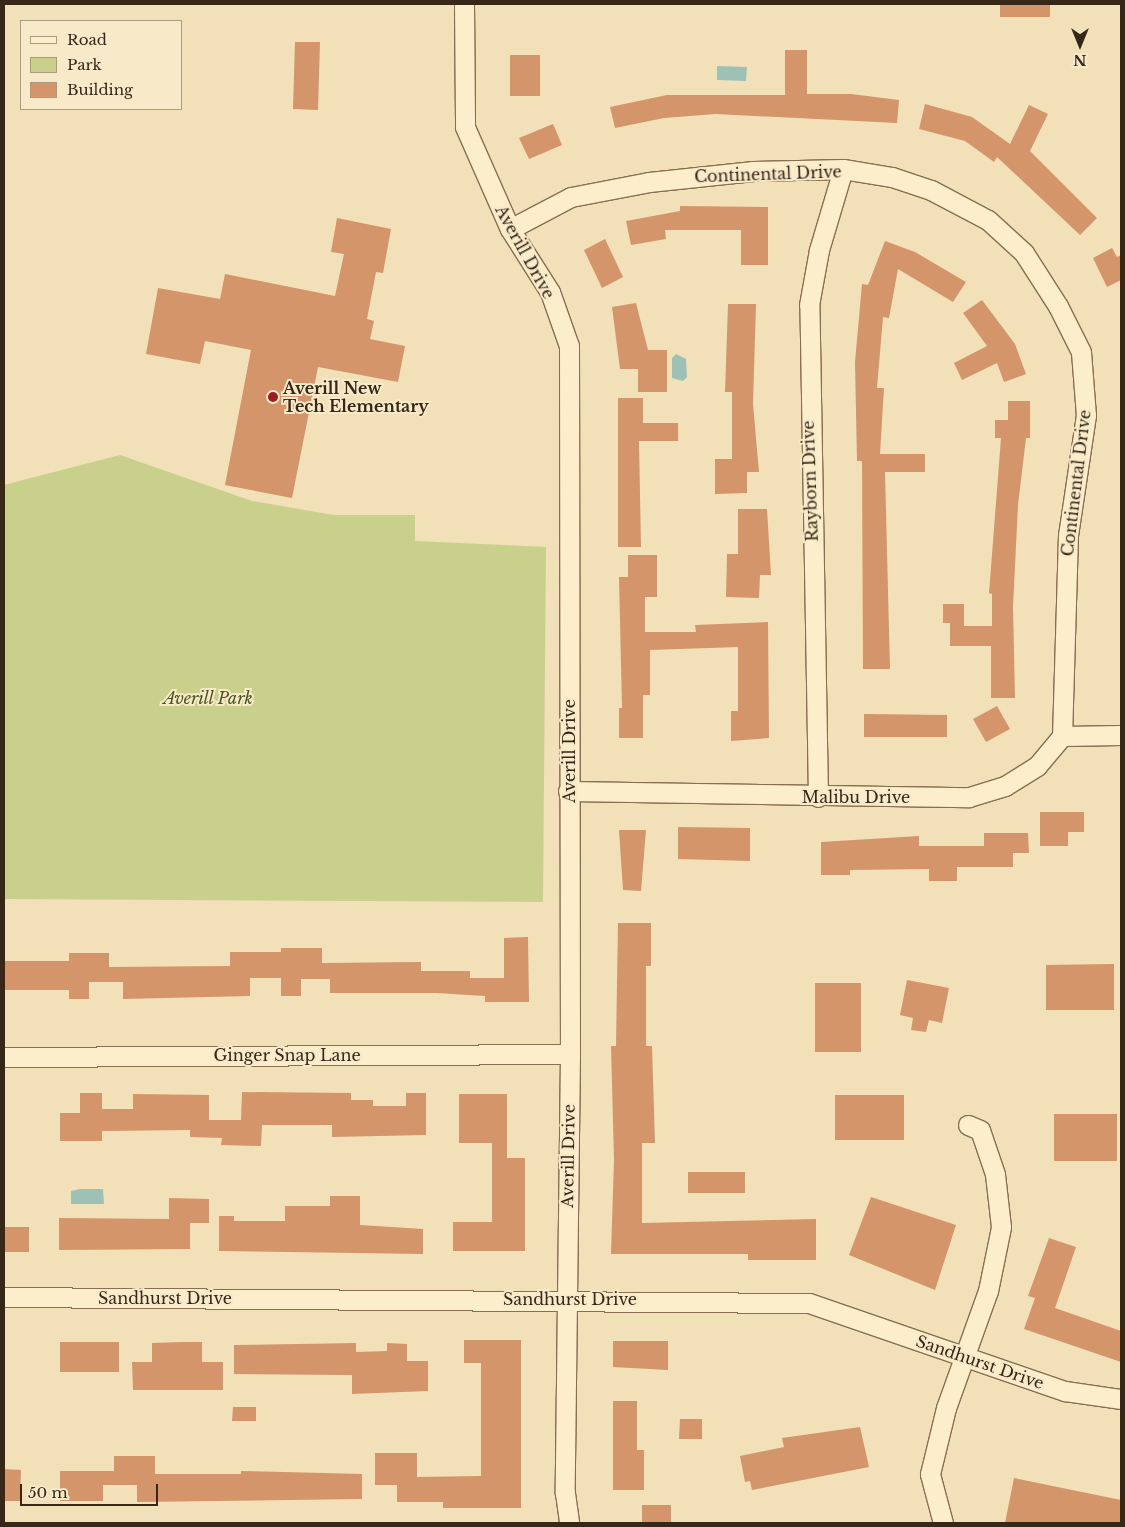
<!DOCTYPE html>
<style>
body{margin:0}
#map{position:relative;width:1125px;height:1527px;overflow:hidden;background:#f1e0b8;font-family:"Libre Baskerville",serif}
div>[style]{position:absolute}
.green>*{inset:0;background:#c9d08c}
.water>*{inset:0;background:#9ec1b6}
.building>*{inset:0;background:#d4956a}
.roads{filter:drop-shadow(1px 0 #896e52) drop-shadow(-1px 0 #896e52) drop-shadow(0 1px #896e52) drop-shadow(0 -1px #896e52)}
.minor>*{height:19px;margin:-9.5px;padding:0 9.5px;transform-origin:9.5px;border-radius:9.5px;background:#fcedcb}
.dots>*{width:14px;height:14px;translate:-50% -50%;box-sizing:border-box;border:2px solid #f8eac8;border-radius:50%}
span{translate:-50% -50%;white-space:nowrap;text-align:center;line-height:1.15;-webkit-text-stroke:4px #f8eac8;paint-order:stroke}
.street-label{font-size:16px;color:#362719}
.poi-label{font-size:16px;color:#362719;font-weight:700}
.left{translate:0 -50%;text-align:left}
.park-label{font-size:16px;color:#47541d;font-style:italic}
.frame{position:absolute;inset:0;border:5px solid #362719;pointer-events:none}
.legend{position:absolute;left:20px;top:20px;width:162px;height:90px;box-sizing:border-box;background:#f8eac8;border:1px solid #aa9c82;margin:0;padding:6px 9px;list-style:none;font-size:15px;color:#362719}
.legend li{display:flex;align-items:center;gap:10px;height:25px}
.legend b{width:25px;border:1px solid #aa9c82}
.north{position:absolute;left:1055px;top:20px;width:50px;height:50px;-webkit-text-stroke:4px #f8eac8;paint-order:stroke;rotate:180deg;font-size:14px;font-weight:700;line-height:20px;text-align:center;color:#362719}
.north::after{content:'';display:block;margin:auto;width:18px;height:22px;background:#362719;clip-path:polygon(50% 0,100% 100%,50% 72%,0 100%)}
.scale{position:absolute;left:20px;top:1484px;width:138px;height:22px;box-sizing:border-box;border:2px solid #362719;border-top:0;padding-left:6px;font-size:15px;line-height:18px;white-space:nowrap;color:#362719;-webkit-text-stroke:4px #f8eac8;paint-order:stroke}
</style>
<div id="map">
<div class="green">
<div style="clip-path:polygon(120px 455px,252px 501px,334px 515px,415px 515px,415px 541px,546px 547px,543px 902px,4px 899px,4px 485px)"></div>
</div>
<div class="water">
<div style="clip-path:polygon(717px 66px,747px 67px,746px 81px,717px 80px)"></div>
<div style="clip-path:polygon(676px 354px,686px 359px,687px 377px,683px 381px,672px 378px,672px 358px)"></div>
<div style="clip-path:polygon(80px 1189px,103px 1189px,104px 1204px,71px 1204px,71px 1191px)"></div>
</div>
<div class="building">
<div style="clip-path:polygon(1000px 4px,1050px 4px,1050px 17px,1000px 17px)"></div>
<div style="clip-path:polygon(295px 42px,320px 42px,318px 110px,293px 109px)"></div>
<div style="clip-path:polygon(785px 50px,807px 50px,807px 94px,851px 94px,899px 100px,897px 123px,716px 114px,664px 118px,615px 128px,610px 107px,667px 95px,785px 95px)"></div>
<div style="clip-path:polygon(510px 55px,540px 55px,540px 96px,510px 96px)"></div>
<div style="clip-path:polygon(925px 104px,972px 117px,1010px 144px,1029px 105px,1048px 114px,1030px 151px,1097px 218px,1080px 235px,997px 157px,994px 162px,965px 141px,919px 129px)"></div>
<div style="clip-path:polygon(553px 124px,562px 145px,529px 159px,519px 138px)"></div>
<div style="clip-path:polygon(680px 206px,768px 207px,768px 265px,741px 265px,741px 230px,665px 230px,666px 239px,631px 245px,626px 221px,680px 211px)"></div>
<div style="clip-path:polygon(337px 218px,391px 229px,383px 273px,376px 272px,367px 319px,374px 321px,370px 339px,405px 346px,398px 382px,318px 367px,292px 498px,225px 485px,251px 350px,205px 341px,200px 364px,146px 354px,158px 288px,220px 299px,225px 274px,335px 296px,344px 254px,331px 252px)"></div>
<div style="clip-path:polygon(605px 239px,623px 277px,602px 288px,584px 250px)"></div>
<div style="clip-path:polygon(885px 241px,915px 252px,966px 282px,953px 302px,898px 269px,889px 318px,883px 317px,877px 388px,884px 388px,880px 454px,925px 454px,925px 472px,885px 472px,890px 669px,863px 669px,862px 461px,857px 461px,855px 362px,862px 284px,868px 285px)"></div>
<div style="clip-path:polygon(1112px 248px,1117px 257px,1121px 255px,1121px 280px,1107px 287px,1093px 258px)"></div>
<div style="clip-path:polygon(982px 300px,1015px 344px,1026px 374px,1004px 382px,997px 363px,962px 380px,954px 363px,987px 346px,963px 313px)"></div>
<div style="clip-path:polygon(636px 303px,648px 350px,667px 350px,667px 392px,638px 392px,638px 369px,620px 369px,612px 307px)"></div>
<div style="clip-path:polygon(728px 304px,756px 304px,753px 404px,759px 472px,747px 472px,747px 493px,715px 494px,715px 459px,732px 459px,732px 392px,725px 392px)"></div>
<div style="clip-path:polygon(618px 398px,643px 398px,643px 423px,678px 423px,678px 441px,639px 441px,641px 547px,618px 547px)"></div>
<div style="clip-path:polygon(1008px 401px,1030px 401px,1030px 438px,1026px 438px,1018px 505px,1013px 607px,1015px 698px,991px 698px,991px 646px,950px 646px,950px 623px,943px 623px,943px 604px,964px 604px,964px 626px,992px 626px,992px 594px,989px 593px,1001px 438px,995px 438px,995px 420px,1008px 420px)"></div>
<div style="clip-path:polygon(738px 509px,767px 509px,771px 575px,760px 575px,759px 598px,726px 597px,727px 554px,738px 554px)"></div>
<div style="clip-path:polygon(628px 555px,657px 555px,657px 597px,645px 597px,645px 632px,696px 632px,695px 625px,768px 622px,769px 738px,731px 741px,731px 711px,738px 711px,738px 647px,650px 650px,650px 695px,643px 695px,643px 738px,619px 738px,619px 708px,622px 708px,619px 577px,628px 577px)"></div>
<div style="clip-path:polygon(997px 706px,1010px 729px,986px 742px,973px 719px)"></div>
<div style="clip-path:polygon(864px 714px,947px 715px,947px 737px,864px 737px)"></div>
<div style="clip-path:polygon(1040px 812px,1084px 812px,1084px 832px,1068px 832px,1068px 846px,1040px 846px)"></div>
<div style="clip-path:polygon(678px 827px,750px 828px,750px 861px,678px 859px)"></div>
<div style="clip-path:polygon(619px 830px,646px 830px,641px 891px,623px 890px)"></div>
<div style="clip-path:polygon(984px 833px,1028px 833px,1029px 853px,1013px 853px,1013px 867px,957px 867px,957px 881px,929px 881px,929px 869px,850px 870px,850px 875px,821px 875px,821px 842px,919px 836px,919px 846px,984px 846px)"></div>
<div style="clip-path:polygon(618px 923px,651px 923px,651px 966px,646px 966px,646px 1046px,652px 1046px,655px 1143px,642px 1143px,642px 1223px,816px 1219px,816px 1260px,748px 1260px,748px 1254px,611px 1254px,614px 1160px,611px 1046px,616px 1046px)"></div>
<div style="clip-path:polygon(528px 937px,529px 1002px,485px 1002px,485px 996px,436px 993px,330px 993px,330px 979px,301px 979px,301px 996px,281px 996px,281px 978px,250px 978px,250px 996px,123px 999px,123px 982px,89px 982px,89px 999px,69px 999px,69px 990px,4px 990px,4px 961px,69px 961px,69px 953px,109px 953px,109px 967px,230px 966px,230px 952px,281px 952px,281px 948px,322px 948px,322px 963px,421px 962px,421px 971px,470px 971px,470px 978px,504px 978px,504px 938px)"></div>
<div style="clip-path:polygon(1114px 964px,1114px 1010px,1046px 1010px,1046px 965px)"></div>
<div style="clip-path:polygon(907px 980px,949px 988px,942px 1023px,929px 1020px,926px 1032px,911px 1030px,913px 1018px,900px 1015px)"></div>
<div style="clip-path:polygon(815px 983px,861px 983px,861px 1052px,815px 1052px)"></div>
<div style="clip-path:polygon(242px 1092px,351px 1093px,351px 1100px,373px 1100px,373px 1106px,406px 1106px,406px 1093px,426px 1093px,426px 1135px,332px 1137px,332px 1125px,262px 1125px,261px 1146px,221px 1145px,222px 1138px,190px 1137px,190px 1130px,102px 1131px,102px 1141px,60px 1141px,60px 1113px,80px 1113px,80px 1093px,102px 1093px,102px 1109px,133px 1109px,133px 1094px,209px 1095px,209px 1120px,241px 1120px)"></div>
<div style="clip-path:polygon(459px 1094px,507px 1094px,507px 1158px,525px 1158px,525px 1251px,453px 1251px,453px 1222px,492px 1222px,492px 1143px,459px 1143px)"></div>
<div style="clip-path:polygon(835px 1095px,904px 1095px,904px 1140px,835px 1140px)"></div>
<div style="clip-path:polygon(1054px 1114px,1117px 1114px,1117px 1161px,1054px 1161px)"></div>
<div style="clip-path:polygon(688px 1172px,745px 1172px,745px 1193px,688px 1193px)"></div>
<div style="clip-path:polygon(330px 1196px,360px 1196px,360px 1225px,423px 1229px,423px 1254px,219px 1251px,219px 1216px,234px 1216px,234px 1221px,285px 1221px,285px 1206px,330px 1206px)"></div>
<div style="clip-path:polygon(871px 1197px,956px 1225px,935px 1290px,849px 1255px)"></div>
<div style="clip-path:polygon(169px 1198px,209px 1199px,209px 1223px,190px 1223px,190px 1249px,59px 1250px,59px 1218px,169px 1219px)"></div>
<div style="clip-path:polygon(4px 1227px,29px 1227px,29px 1252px,4px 1252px)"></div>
<div style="clip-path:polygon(1049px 1238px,1076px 1247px,1055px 1308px,1121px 1331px,1121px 1362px,1024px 1329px,1035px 1298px,1028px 1296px)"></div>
<div style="clip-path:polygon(464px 1340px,521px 1340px,521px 1508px,443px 1508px,443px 1502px,397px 1502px,397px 1485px,375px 1485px,375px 1453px,417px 1453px,417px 1477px,481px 1476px,481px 1363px,464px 1363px)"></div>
<div style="clip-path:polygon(613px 1341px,668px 1341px,668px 1370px,613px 1367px)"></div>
<div style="clip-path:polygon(60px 1342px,119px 1342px,119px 1372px,60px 1372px)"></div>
<div style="clip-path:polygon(182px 1342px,202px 1342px,202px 1362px,223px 1362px,223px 1390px,133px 1390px,132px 1362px,152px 1362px,152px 1343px)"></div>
<div style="clip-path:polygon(356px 1343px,356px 1352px,387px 1351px,387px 1343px,407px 1344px,407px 1361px,428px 1361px,428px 1391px,352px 1394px,352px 1375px,234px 1374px,234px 1345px)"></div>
<div style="clip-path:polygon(613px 1401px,637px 1401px,637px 1450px,644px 1450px,644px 1490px,613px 1490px)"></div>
<div style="clip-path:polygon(233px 1407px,256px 1407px,256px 1421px,232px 1421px)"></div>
<div style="clip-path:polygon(680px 1419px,702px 1419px,702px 1439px,679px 1439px)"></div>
<div style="clip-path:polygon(860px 1427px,869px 1467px,752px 1490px,750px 1481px,745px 1482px,740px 1456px,784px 1447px,782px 1438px)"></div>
<div style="clip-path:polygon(114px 1456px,155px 1456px,155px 1474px,241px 1474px,241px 1471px,362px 1474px,362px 1499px,137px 1502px,137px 1485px,103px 1485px,103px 1501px,60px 1501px,60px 1471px,114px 1471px)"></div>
<div style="clip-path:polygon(4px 1469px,21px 1470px,20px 1501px,4px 1501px)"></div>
<div style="clip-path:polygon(1014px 1478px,1121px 1500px,1121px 1523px,1005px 1523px)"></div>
<div style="clip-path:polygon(642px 1505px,671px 1505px,671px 1523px,642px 1523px)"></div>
</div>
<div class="roads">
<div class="minor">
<div style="left:464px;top:4px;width:123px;rotate:89.5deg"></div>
<div style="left:465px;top:127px;width:111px;rotate:66.2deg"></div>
<div style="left:510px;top:229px;width:75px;rotate:57.6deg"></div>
<div style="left:550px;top:292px;width:57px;rotate:70.6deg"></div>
<div style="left:569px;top:346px;width:708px;rotate:89.92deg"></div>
<div style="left:570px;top:1054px;width:439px;rotate:90.7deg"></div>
<div style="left:565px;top:1493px;width:30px;rotate:82deg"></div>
<div style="left:510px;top:229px;width:69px;rotate:-27.7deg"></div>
<div style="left:571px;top:197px;width:79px;rotate:-10.9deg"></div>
<div style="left:649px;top:182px;width:105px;rotate:-6deg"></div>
<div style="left:753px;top:171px;width:90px;rotate:-1.3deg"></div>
<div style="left:843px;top:169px;width:50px;rotate:9.3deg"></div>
<div style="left:892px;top:177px;width:41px;rotate:18.4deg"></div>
<div style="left:931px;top:190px;width:64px;rotate:27.8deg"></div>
<div style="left:988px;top:220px;width:49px;rotate:42.5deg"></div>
<div style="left:1024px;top:253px;width:63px;rotate:57.3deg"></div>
<div style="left:1058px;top:306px;width:51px;rotate:63.4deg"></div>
<div style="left:1081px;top:352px;width:63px;rotate:85.5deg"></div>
<div style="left:1086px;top:415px;width:121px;rotate:98.5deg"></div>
<div style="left:1068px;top:535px;width:201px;rotate:91.7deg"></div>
<div style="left:568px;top:791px;width:401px;rotate:0.9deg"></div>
<div style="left:969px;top:797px;width:38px;rotate:-17deg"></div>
<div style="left:1005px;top:786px;width:38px;rotate:-32deg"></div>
<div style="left:1037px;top:766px;width:39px;rotate:-50deg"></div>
<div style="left:1062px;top:736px;width:59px;rotate:-1deg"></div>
<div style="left:818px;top:797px;width:492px;rotate:-91deg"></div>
<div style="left:809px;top:305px;width:56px;rotate:-79.7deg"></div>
<div style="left:819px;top:250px;width:84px;rotate:-73.5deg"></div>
<div style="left:4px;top:1057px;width:566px;rotate:-0.3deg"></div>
<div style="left:4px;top:1297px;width:805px;rotate:0.43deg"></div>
<div style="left:809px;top:1303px;width:271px;rotate:19deg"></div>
<div style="left:1065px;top:1391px;width:57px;rotate:8.1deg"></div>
<div style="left:943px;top:1523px;width:51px;rotate:-104.9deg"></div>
<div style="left:930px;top:1474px;width:68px;rotate:-76.4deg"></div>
<div style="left:946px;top:1408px;width:124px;rotate:-70.3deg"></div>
<div style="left:988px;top:1291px;width:65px;rotate:-78.5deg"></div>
<div style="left:1001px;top:1227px;width:53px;rotate:-96.5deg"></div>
<div style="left:995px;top:1174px;width:46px;rotate:-108.8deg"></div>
<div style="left:980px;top:1130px;width:13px;rotate:-157deg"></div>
</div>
</div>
<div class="dots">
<div style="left:273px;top:397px;background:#9d1d1f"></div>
</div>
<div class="street-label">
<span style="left:768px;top:174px;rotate:-2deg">Continental Drive</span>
<span style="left:525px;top:252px;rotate:61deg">Averill Drive</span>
<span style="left:810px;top:481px;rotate:-92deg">Rayborn Drive</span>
<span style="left:1076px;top:483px;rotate:-83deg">Continental Drive</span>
<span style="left:569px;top:751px;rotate:-90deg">Averill Drive</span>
<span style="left:856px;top:797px">Malibu Drive</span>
<span style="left:287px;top:1055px">Ginger Snap Lane</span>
<span style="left:568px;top:1156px;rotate:-89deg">Averill Drive</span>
<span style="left:165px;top:1298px">Sandhurst Drive</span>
<span style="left:570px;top:1299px">Sandhurst Drive</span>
<span style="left:980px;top:1362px;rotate:19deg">Sandhurst Drive</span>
</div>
<div class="poi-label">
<span class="left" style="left:283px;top:397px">Averill New<br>Tech Elementary</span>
</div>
<div class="park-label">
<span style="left:208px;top:698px">Averill Park</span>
</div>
<div class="frame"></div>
<ul class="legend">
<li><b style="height:6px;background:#fcedcb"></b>Road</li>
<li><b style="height:14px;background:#c9d08c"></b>Park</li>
<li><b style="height:14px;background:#d4956a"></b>Building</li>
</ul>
<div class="north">N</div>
<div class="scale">50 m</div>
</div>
